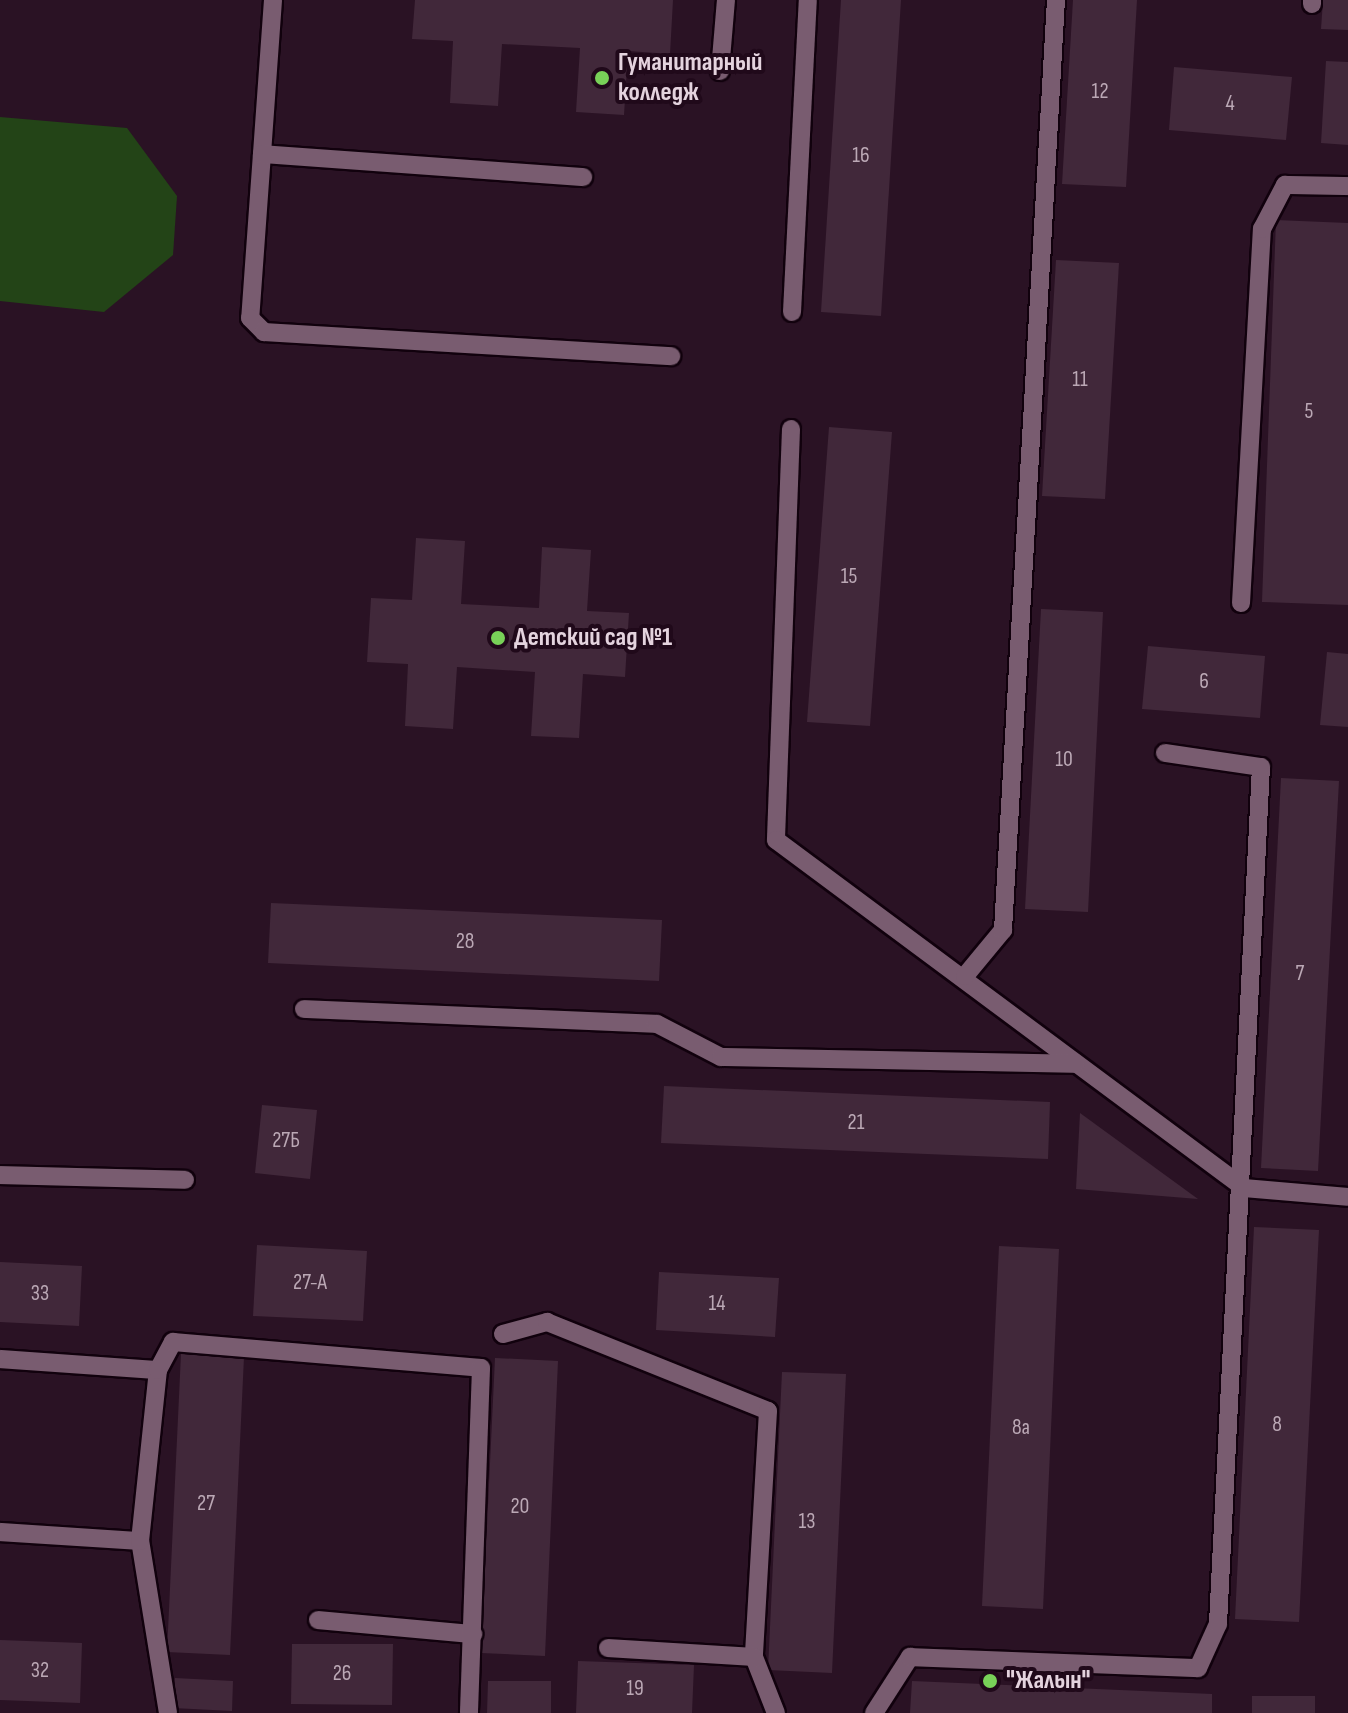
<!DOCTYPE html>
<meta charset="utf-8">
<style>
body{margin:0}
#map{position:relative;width:1348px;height:1713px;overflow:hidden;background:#2a1224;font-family:"Sofia Sans Condensed",sans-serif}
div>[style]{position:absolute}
.green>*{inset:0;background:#234417}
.building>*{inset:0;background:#41283a}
.roads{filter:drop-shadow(2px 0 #11010d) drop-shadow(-2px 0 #11010d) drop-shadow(0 2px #11010d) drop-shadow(0 -2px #11010d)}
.service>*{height:18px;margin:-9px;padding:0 9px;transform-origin:9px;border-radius:9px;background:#795c70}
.dots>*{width:22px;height:22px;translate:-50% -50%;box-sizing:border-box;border:4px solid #20091a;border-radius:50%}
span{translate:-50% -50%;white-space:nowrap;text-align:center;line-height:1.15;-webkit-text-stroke:8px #20091a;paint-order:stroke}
.number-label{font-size:22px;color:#bba8b5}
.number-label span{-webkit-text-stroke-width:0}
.poi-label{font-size:26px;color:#e4d3de;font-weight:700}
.left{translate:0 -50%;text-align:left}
</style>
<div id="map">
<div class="green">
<div style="clip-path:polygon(0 117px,127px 128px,177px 196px,173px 255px,104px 312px,0 301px)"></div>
</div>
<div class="building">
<div style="clip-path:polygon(415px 0,673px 0,670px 54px,628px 51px,624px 115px,576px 112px,580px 48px,502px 44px,498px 106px,450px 103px,453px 41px,412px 39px)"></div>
<div style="clip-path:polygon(841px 0,901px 0,881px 316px,821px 312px)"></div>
<div style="clip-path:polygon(1073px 0,1137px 0,1126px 187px,1062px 184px)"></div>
<div style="clip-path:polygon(1323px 0,1348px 0,1348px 30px,1321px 29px)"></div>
<div style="clip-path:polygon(1326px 61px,1348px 62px,1348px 145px,1321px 143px)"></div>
<div style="clip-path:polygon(1174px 67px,1292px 77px,1286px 140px,1169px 130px)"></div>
<div style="clip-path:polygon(1276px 220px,1348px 223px,1348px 605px,1262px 602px)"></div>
<div style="clip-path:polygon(1056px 260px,1119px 263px,1105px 499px,1042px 496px)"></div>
<div style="clip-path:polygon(829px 427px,892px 432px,870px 726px,807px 722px)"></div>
<div style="clip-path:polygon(416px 538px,465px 541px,461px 604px,539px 608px,542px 547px,591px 550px,587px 611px,629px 613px,625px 677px,583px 674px,579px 738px,531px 736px,535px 672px,457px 667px,453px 729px,405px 726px,408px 664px,367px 662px,371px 598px,412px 600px)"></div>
<div style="clip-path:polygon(1041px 609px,1103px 612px,1088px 912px,1025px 909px)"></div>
<div style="clip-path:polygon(1148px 646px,1265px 656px,1260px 718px,1142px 709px)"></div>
<div style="clip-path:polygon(1327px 652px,1348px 654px,1348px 727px,1320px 725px)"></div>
<div style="clip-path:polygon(1281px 778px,1339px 781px,1318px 1171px,1261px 1168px)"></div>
<div style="clip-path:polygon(271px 903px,662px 920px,659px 981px,268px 963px)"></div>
<div style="clip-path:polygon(664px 1086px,1050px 1102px,1048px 1159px,661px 1143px)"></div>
<div style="clip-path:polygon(262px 1105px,317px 1110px,310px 1179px,255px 1173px)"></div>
<div style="clip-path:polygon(1080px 1113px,1198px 1199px,1076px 1189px)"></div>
<div style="clip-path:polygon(1254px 1227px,1319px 1230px,1299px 1622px,1235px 1619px)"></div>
<div style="clip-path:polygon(257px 1245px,367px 1251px,363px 1321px,253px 1316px)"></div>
<div style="clip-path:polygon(999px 1246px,1059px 1249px,1043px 1609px,982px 1606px)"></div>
<div style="clip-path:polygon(0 1262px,82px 1266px,79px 1326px,0 1322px)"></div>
<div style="clip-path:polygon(659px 1272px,779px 1278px,775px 1337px,656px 1330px)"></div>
<div style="clip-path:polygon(181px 1354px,244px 1357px,230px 1655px,167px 1652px)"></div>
<div style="clip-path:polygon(495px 1358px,558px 1361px,545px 1656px,481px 1653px)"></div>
<div style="clip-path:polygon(782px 1372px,846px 1374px,832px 1673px,768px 1670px)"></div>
<div style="clip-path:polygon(0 1640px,82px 1643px,80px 1703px,0 1700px)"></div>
<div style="clip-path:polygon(292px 1644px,393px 1644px,392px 1705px,291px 1704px)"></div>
<div style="clip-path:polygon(578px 1661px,694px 1665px,692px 1713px,576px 1713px)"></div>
<div style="clip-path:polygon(175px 1678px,233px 1681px,232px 1711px,173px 1708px)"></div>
<div style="clip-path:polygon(488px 1681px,551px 1681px,551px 1713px,487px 1713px)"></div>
<div style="clip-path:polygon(912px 1681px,1212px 1694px,1212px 1713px,910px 1713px)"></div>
<div style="clip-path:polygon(1252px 1696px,1315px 1696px,1315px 1713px,1252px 1713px)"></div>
</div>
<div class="roads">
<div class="service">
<div style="left:273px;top:0;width:319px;rotate:94.1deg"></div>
<div style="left:250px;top:318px;width:20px;rotate:45deg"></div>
<div style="left:264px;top:332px;width:408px;rotate:3.4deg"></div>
<div style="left:1312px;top:4px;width:4px;rotate:-90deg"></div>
<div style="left:720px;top:71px;width:71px;rotate:-85.2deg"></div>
<div style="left:262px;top:154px;width:322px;rotate:4.1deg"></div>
<div style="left:792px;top:312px;width:312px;rotate:-87.1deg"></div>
<div style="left:791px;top:429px;width:411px;rotate:92.1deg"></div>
<div style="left:776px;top:840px;width:583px;rotate:36.63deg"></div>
<div style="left:1244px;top:1188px;width:104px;rotate:4.9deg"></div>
<div style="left:1241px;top:603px;width:375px;rotate:-86.8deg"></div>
<div style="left:1262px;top:229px;width:50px;rotate:-62.4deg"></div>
<div style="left:1285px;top:185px;width:63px;rotate:0.9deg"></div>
<div style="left:965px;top:976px;width:60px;rotate:-50.4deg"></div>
<div style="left:1003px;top:930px;width:932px;rotate:-86.74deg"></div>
<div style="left:304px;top:1009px;width:353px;rotate:2.4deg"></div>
<div style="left:657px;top:1024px;width:72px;rotate:27.3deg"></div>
<div style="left:721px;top:1057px;width:355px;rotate:1.1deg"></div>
<div style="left:0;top:1175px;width:185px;rotate:1.5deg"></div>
<div style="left:503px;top:1334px;width:46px;rotate:-15.3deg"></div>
<div style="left:547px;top:1322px;width:238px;rotate:21.9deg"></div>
<div style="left:768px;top:1411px;width:246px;rotate:93.3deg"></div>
<div style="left:754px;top:1657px;width:60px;rotate:68.6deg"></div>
<div style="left:0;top:1359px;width:158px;rotate:4deg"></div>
<div style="left:0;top:1532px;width:140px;rotate:3.7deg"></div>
<div style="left:318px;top:1620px;width:156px;rotate:5.2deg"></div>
<div style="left:608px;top:1648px;width:146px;rotate:3.5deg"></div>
<div style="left:168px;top:1713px;width:174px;rotate:-99.2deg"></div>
<div style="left:140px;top:1541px;width:172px;rotate:-84deg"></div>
<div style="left:158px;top:1370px;width:32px;rotate:-62deg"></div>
<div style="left:173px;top:1342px;width:309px;rotate:4.8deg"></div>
<div style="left:481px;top:1368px;width:345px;rotate:92deg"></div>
<div style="left:874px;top:1713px;width:67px;rotate:-57.3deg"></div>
<div style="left:910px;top:1657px;width:288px;rotate:2.2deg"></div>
<div style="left:1198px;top:1668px;width:48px;rotate:-65.6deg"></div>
<div style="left:1218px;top:1624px;width:858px;rotate:-87.13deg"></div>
<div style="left:1261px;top:767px;width:97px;rotate:-171.7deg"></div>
</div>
</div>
<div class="dots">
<div style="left:602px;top:78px;background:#78d158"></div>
<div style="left:498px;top:638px;background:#78d158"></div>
<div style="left:990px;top:1681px;background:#78d158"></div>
</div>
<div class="number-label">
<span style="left:1100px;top:92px">12</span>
<span style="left:1230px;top:104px">4</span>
<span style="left:861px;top:156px">16</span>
<span style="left:1080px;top:380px">11</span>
<span style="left:1309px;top:412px">5</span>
<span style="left:849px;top:577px">15</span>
<span style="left:1204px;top:682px">6</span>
<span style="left:1064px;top:760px">10</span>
<span style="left:465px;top:942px">28</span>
<span style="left:1300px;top:974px">7</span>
<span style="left:856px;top:1123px">21</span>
<span style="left:286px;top:1141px">27Б</span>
<span style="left:310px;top:1283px">27-А</span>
<span style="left:40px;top:1294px">33</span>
<span style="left:717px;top:1304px">14</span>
<span style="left:1277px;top:1425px">8</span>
<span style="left:1021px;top:1428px">8а</span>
<span style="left:206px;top:1504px">27</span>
<span style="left:520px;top:1507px">20</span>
<span style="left:807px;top:1522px">13</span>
<span style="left:40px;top:1671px">32</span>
<span style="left:342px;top:1674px">26</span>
<span style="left:635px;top:1689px">19</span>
</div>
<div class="poi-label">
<span class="left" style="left:618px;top:78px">Гуманитарный<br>колледж</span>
<span class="left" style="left:514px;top:638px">Детский сад №1</span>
<span class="left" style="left:1006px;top:1681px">"Жалын"</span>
</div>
</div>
